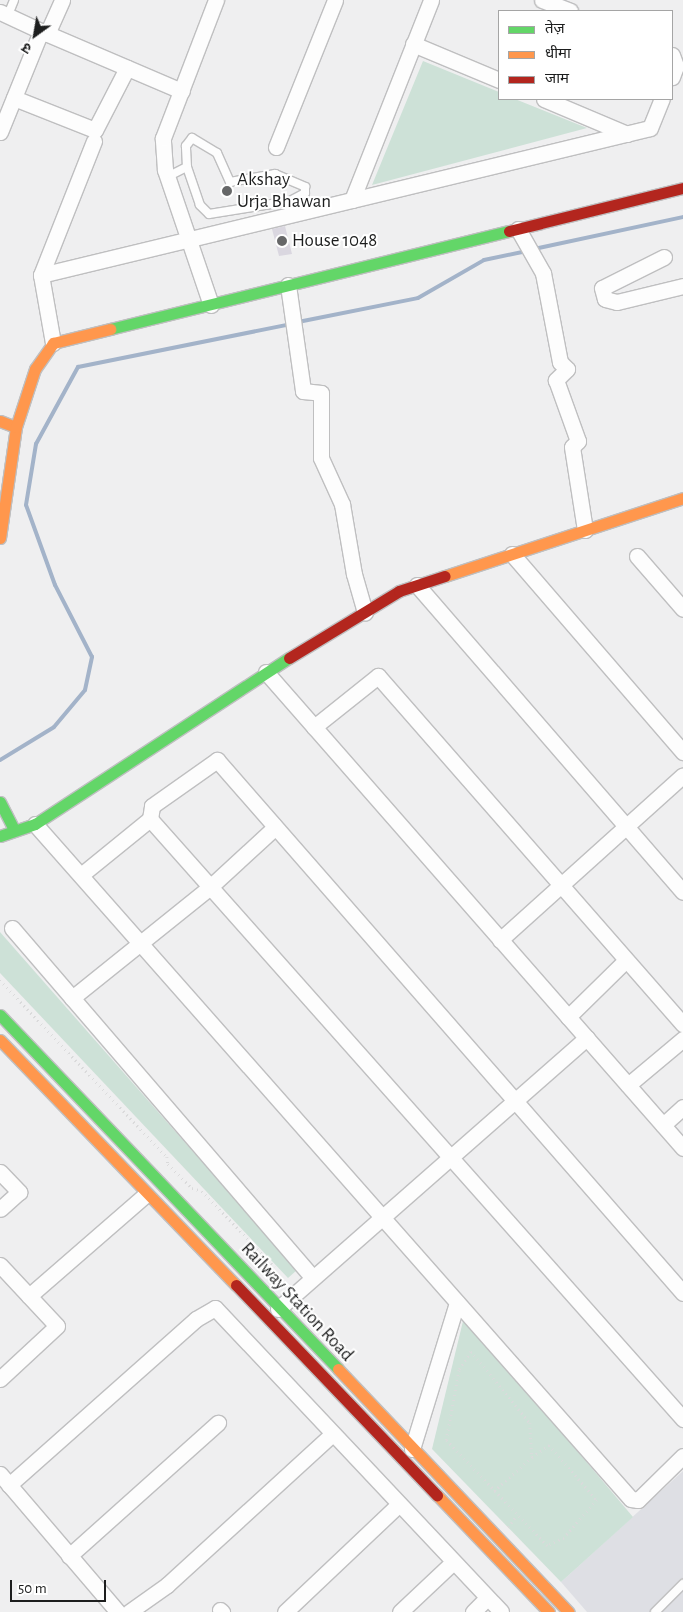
<!DOCTYPE html>
<meta charset="utf-8">
<style>
body{margin:0}
#map{position:relative;width:683px;height:1612px;overflow:hidden;background:#efeff0;font-family:"Alegreya Sans","Noto Sans Devanagari",sans-serif}
div>[style]{position:absolute}
.built>*{inset:0;background:#dedfe4}
.green>*{inset:0;background:#cde1d7}
.stream>*{height:4px;margin:-2px;padding:0 2px;transform-origin:2px;border-radius:2px;background:#a3b3c9}
.building>*{inset:0;background:#dad7e0}
.path>*{height:2.5px;margin-top:-1.25px;transform-origin:0;background:repeating-linear-gradient(90deg,#dadadb 0 1px,transparent 0 5px)}
.roads{filter:drop-shadow(1px 0 #bfbfc0) drop-shadow(-1px 0 #bfbfc0) drop-shadow(0 1px #bfbfc0) drop-shadow(0 -1px #bfbfc0)}
.lane>*{height:8px;margin:-4px;padding:0 4px;transform-origin:4px;border-radius:4px;background:#fdfdfd}
.street>*{height:15px;margin:-7.5px;padding:0 7.5px;transform-origin:7.5px;border-radius:7.5px;background:#fdfdfd}
.fast>*{height:11px;margin:-5.5px;padding:0 5.5px;transform-origin:5.5px;border-radius:5.5px;background:#63d668}
.slow>*{height:11px;margin:-5.5px;padding:0 5.5px;transform-origin:5.5px;border-radius:5.5px;background:#ff974d}
.jam>*{height:11px;margin:-5.5px;padding:0 5.5px;transform-origin:5.5px;border-radius:5.5px;background:#b3261e}
.dots>*{width:14px;height:14px;translate:-50% -50%;box-sizing:border-box;border:2px solid #fff;border-radius:50%}
span{translate:-50% -50%;white-space:nowrap;text-align:center;line-height:1.15;-webkit-text-stroke:4px #fff;paint-order:stroke}
.poi-label{font-size:19px;color:#1d1e1e}
.left{translate:0 -50%;text-align:left}
.street-label{font-size:19px;color:#1d1e1e}
.legend{position:absolute;left:498px;top:10px;width:175px;height:90px;box-sizing:border-box;background:#fff;border:1px solid #a5a5a5;margin:0;padding:6px 9px;list-style:none;font-size:15px;color:#1d1e1e}
.legend li{display:flex;align-items:center;gap:10px;height:25px}
.legend b{width:25px;border:1px solid #a5a5a5}
.north{position:absolute;left:10px;top:10px;width:50px;height:50px;-webkit-text-stroke:4px #fff;paint-order:stroke;rotate:212deg;font-size:14px;font-weight:700;line-height:20px;text-align:center;color:#1d1e1e}
.north::after{content:'';display:block;margin:auto;width:18px;height:22px;background:#1d1e1e;clip-path:polygon(50% 0,100% 100%,50% 72%,0 100%)}
.scale{position:absolute;left:10px;top:1580px;width:96px;height:22px;box-sizing:border-box;border:2px solid #1d1e1e;border-top:0;padding-left:6px;font-size:15px;line-height:18px;white-space:nowrap;color:#1d1e1e;-webkit-text-stroke:4px #fff;paint-order:stroke}
</style>
<div id="map">
<div class="built">
<div style="clip-path:polygon(683px 1471px,683px 1612px,587px 1612px,561px 1582px)"></div>
</div>
<div class="green">
<div style="clip-path:polygon(423px 61px,499px 92px,499px 99px,515px 99px,587px 128px,372px 185px)"></div>
<div style="clip-path:polygon(0 932px,297px 1270px,288px 1278px,0 973px)"></div>
<div style="clip-path:polygon(464px 1317px,633px 1517px,561px 1582px,432px 1449px)"></div>
</div>
<div class="stream">
<div style="left:534px;top:249px;width:152px;rotate:-12.1deg"></div>
<div style="left:298px;top:322px;width:122px;rotate:-11.3deg"></div>
<div style="left:418px;top:298px;width:76px;rotate:-29.9deg"></div>
<div style="left:484px;top:260px;width:44px;rotate:-11.8deg"></div>
<div style="left:0;top:760px;width:63px;rotate:-31.4deg"></div>
<div style="left:54px;top:727px;width:48px;rotate:-50deg"></div>
<div style="left:85px;top:690px;width:34px;rotate:-78deg"></div>
<div style="left:92px;top:657px;width:81px;rotate:-117.2deg"></div>
<div style="left:55px;top:585px;width:85px;rotate:-109.9deg"></div>
<div style="left:26px;top:505px;width:62px;rotate:-80.7deg"></div>
<div style="left:36px;top:444px;width:88px;rotate:-61.4deg"></div>
<div style="left:78px;top:367px;width:217px;rotate:-11.4deg"></div>
</div>
<div class="building">
<div style="clip-path:polygon(285px 226px,292px 254px,279px 256px,272px 229px)"></div>
</div>
<div class="path">
<div style="left:0;top:980px;width:243px;rotate:46.7deg"></div>
<div style="left:167px;top:1157px;width:7px;rotate:82deg"></div>
<div style="left:168px;top:1164px;width:34px;rotate:45deg"></div>
<div style="left:192px;top:1188px;width:10px;rotate:17deg"></div>
<div style="left:202px;top:1191px;width:105px;rotate:46.2deg"></div>
<div style="left:471px;top:1351px;width:93px;rotate:50.7deg"></div>
<div style="left:530px;top:1423px;width:34px;rotate:87deg"></div>
<div style="left:532px;top:1457px;width:21px;rotate:-35deg"></div>
<div style="left:549px;top:1445px;width:73px;rotate:48.9deg"></div>
<div style="left:597px;top:1500px;width:50px;rotate:131deg"></div>
<div style="left:564px;top:1538px;width:19px;rotate:155deg"></div>
<div style="left:547px;top:1546px;width:146px;rotate:-133.6deg"></div>
<div style="left:446px;top:1440px;width:72px;rotate:-79.6deg"></div>
<div style="left:459px;top:1369px;width:22px;rotate:-56deg"></div>
<div style="left:494px;top:1491px;width:51px;rotate:-41.8deg"></div>
<div style="left:508px;top:1527px;width:15px;rotate:-53deg"></div>
</div>
<div class="roads">
<div class="lane">
<div style="left:8px;top:15px;width:16px;rotate:-68deg"></div>
<div style="left:192px;top:138px;width:29px;rotate:31deg"></div>
<div style="left:217px;top:153px;width:32px;rotate:66deg"></div>
<div style="left:230px;top:182px;width:46px;rotate:-10.1deg"></div>
<div style="left:275px;top:174px;width:33px;rotate:23deg"></div>
<div style="left:305px;top:187px;width:6px;rotate:90deg"></div>
<div style="left:305px;top:193px;width:17px;rotate:152deg"></div>
<div style="left:290px;top:201px;width:82px;rotate:170.9deg"></div>
<div style="left:209px;top:214px;width:13px;rotate:-135deg"></div>
<div style="left:200px;top:205px;width:40px;rotate:-108.9deg"></div>
<div style="left:187px;top:167px;width:21px;rotate:-93deg"></div>
<div style="left:186px;top:146px;width:10px;rotate:-53deg"></div>
<div style="left:167px;top:177px;width:22px;rotate:-27deg"></div>
<div style="left:655px;top:1612px;width:40px;rotate:-45deg"></div>
</div>
<div class="street">
<div style="left:542px;top:0;width:30px;rotate:21deg"></div>
<div style="left:0;top:12px;width:45px;rotate:24.9deg"></div>
<div style="left:47px;top:34px;width:37px;rotate:-66deg"></div>
<div style="left:413px;top:44px;width:93px;rotate:22.7deg"></div>
<div style="left:672px;top:55px;width:12px;rotate:70deg"></div>
<div style="left:676px;top:66px;width:12px;rotate:110deg"></div>
<div style="left:14px;top:98px;width:87px;rotate:21.6deg"></div>
<div style="left:95px;top:130px;width:70px;rotate:-62.7deg"></div>
<div style="left:544px;top:99px;width:90px;rotate:22.9deg"></div>
<div style="left:0;top:132px;width:109px;rotate:-67.9deg"></div>
<div style="left:41px;top:31px;width:153px;rotate:23.1deg"></div>
<div style="left:276px;top:147px;width:158px;rotate:-68.1deg"></div>
<div style="left:352px;top:200px;width:215px;rotate:-68.4deg"></div>
<div style="left:518px;top:229px;width:51px;rotate:60.4deg"></div>
<div style="left:543px;top:273px;width:91px;rotate:79.2deg"></div>
<div style="left:560px;top:362px;width:10px;rotate:45deg"></div>
<div style="left:567px;top:369px;width:16px;rotate:135deg"></div>
<div style="left:556px;top:380px;width:65px;rotate:70.2deg"></div>
<div style="left:578px;top:441px;width:8px;rotate:135deg"></div>
<div style="left:572px;top:447px;width:84px;rotate:81.1deg"></div>
<div style="left:664px;top:257px;width:69px;rotate:153.4deg"></div>
<div style="left:602px;top:288px;width:11px;rotate:75deg"></div>
<div style="left:605px;top:299px;width:12px;rotate:14deg"></div>
<div style="left:617px;top:302px;width:68px;rotate:-13.6deg"></div>
<div style="left:41px;top:275px;width:144px;rotate:-68.4deg"></div>
<div style="left:288px;top:285px;width:107px;rotate:81.9deg"></div>
<div style="left:303px;top:391px;width:18px;rotate:6deg"></div>
<div style="left:321px;top:393px;width:65px;rotate:90deg"></div>
<div style="left:321px;top:458px;width:51px;rotate:65.5deg"></div>
<div style="left:342px;top:504px;width:71px;rotate:80.3deg"></div>
<div style="left:354px;top:574px;width:40px;rotate:74deg"></div>
<div style="left:211px;top:305px;width:143px;rotate:-108.8deg"></div>
<div style="left:165px;top:170px;width:32px;rotate:-94deg"></div>
<div style="left:163px;top:138px;width:148px;rotate:-69deg"></div>
<div style="left:53px;top:343px;width:69px;rotate:-100deg"></div>
<div style="left:41px;top:275px;width:626px;rotate:-13.57deg"></div>
<div style="left:650px;top:128px;width:31px;rotate:-68deg"></div>
<div style="left:512px;top:554px;width:262px;rotate:49.2deg"></div>
<div style="left:637px;top:556px;width:70px;rotate:49deg"></div>
<div style="left:417px;top:585px;width:406px;rotate:49.1deg"></div>
<div style="left:266px;top:672px;width:633px;rotate:48.78deg"></div>
<div style="left:314px;top:727px;width:82px;rotate:-38.6deg"></div>
<div style="left:378px;top:676px;width:463px;rotate:48.8deg"></div>
<div style="left:150px;top:819px;width:803px;rotate:48.38deg"></div>
<div style="left:35px;top:824px;width:900px;rotate:48.56deg"></div>
<div style="left:631px;top:1499px;width:7px;rotate:8deg"></div>
<div style="left:638px;top:1500px;width:63px;rotate:-44.4deg"></div>
<div style="left:81px;top:875px;width:89px;rotate:-39.1deg"></div>
<div style="left:150px;top:819px;width:13px;rotate:-81deg"></div>
<div style="left:152px;top:806px;width:80px;rotate:-35.3deg"></div>
<div style="left:217px;top:760px;width:708px;rotate:48.84deg"></div>
<div style="left:12px;top:928px;width:460px;rotate:49.3deg"></div>
<div style="left:500px;top:940px;width:246px;rotate:-42deg"></div>
<div style="left:72px;top:998px;width:177px;rotate:-38.8deg"></div>
<div style="left:210px;top:887px;width:84px;rotate:-42.6deg"></div>
<div style="left:272px;top:830px;width:5px;rotate:-68deg"></div>
<div style="left:568px;top:1017px;width:81px;rotate:-44.5deg"></div>
<div style="left:628px;top:1085px;width:72px;rotate:-39.9deg"></div>
<div style="left:663px;top:1125px;width:27px;rotate:-42deg"></div>
<div style="left:0;top:1172px;width:28px;rotate:46deg"></div>
<div style="left:19px;top:1192px;width:25px;rotate:138deg"></div>
<div style="left:0;top:1265px;width:83px;rotate:46.9deg"></div>
<div style="left:57px;top:1326px;width:78px;rotate:137.1deg"></div>
<div style="left:29px;top:1296px;width:154px;rotate:-41deg"></div>
<div style="left:278px;top:1309px;width:411px;rotate:-41.3deg"></div>
<div style="left:412px;top:1449px;width:153px;rotate:-72.9deg"></div>
<div style="left:0;top:1474px;width:182px;rotate:49.5deg"></div>
<div style="left:9px;top:1485px;width:250px;rotate:-41.6deg"></div>
<div style="left:196px;top:1319px;width:22px;rotate:-30deg"></div>
<div style="left:215px;top:1308px;width:417px;rotate:46.7deg"></div>
<div style="left:69px;top:1556px;width:200px;rotate:-41.8deg"></div>
<div style="left:220px;top:1610px;width:3px;rotate:45deg"></div>
<div style="left:129px;top:1612px;width:47px;rotate:-35.4deg"></div>
<div style="left:167px;top:1585px;width:222px;rotate:-42.4deg"></div>
<div style="left:285px;top:1612px;width:156px;rotate:-43.4deg"></div>
<div style="left:400px;top:1612px;width:73px;rotate:-43.3deg"></div>
<div style="left:473px;top:1612px;width:20px;rotate:-45deg"></div>
</div>
<div class="fast">
<div style="left:110px;top:329px;width:411px;rotate:-13.8deg"></div>
<div style="left:0;top:802px;width:30px;rotate:63deg"></div>
<div style="left:0;top:836px;width:37px;rotate:-19deg"></div>
<div style="left:35px;top:824px;width:303px;rotate:-33.2deg"></div>
<div style="left:0;top:1015px;width:489px;rotate:46.3deg"></div>
</div>
<div class="slow">
<div style="left:0;top:421px;width:17px;rotate:21deg"></div>
<div style="left:0;top:538px;width:112px;rotate:-81.8deg"></div>
<div style="left:16px;top:427px;width:61px;rotate:-71.9deg"></div>
<div style="left:35px;top:369px;width:32px;rotate:-55deg"></div>
<div style="left:53px;top:343px;width:59px;rotate:-13.8deg"></div>
<div style="left:445px;top:576px;width:250px;rotate:-18.1deg"></div>
<div style="left:0;top:1040px;width:340px;rotate:46.1deg"></div>
<div style="left:338px;top:1369px;width:335px;rotate:46.5deg"></div>
<div style="left:437px;top:1495px;width:162px;rotate:46.3deg"></div>
</div>
<div class="jam">
<div style="left:509px;top:231px;width:179px;rotate:-13.9deg"></div>
<div style="left:289px;top:658px;width:129px;rotate:-31.3deg"></div>
<div style="left:399px;top:591px;width:48px;rotate:-18.1deg"></div>
<div style="left:236px;top:1285px;width:291px;rotate:46.3deg"></div>
</div>
</div>
<div class="dots">
<div style="left:227px;top:191px;background:#666768"></div>
<div style="left:282px;top:241px;background:#666768"></div>
</div>
<div class="poi-label">
<span class="left" style="left:237px;top:191px">Akshay<br>Urja Bhawan</span>
<span class="left" style="left:292px;top:241px">House 1048</span>
</div>
<div class="street-label">
<span style="left:297px;top:1302px;rotate:47deg">Railway Station Road</span>
</div>
<ul class="legend">
<li><b style="height:6px;background:#63d668"></b>तेज़</li>
<li><b style="height:6px;background:#ff974d"></b>धीमा</li>
<li><b style="height:6px;background:#b3261e"></b>जाम</li>
</ul>
<div class="north">उ</div>
<div class="scale">50 m</div>
</div>
